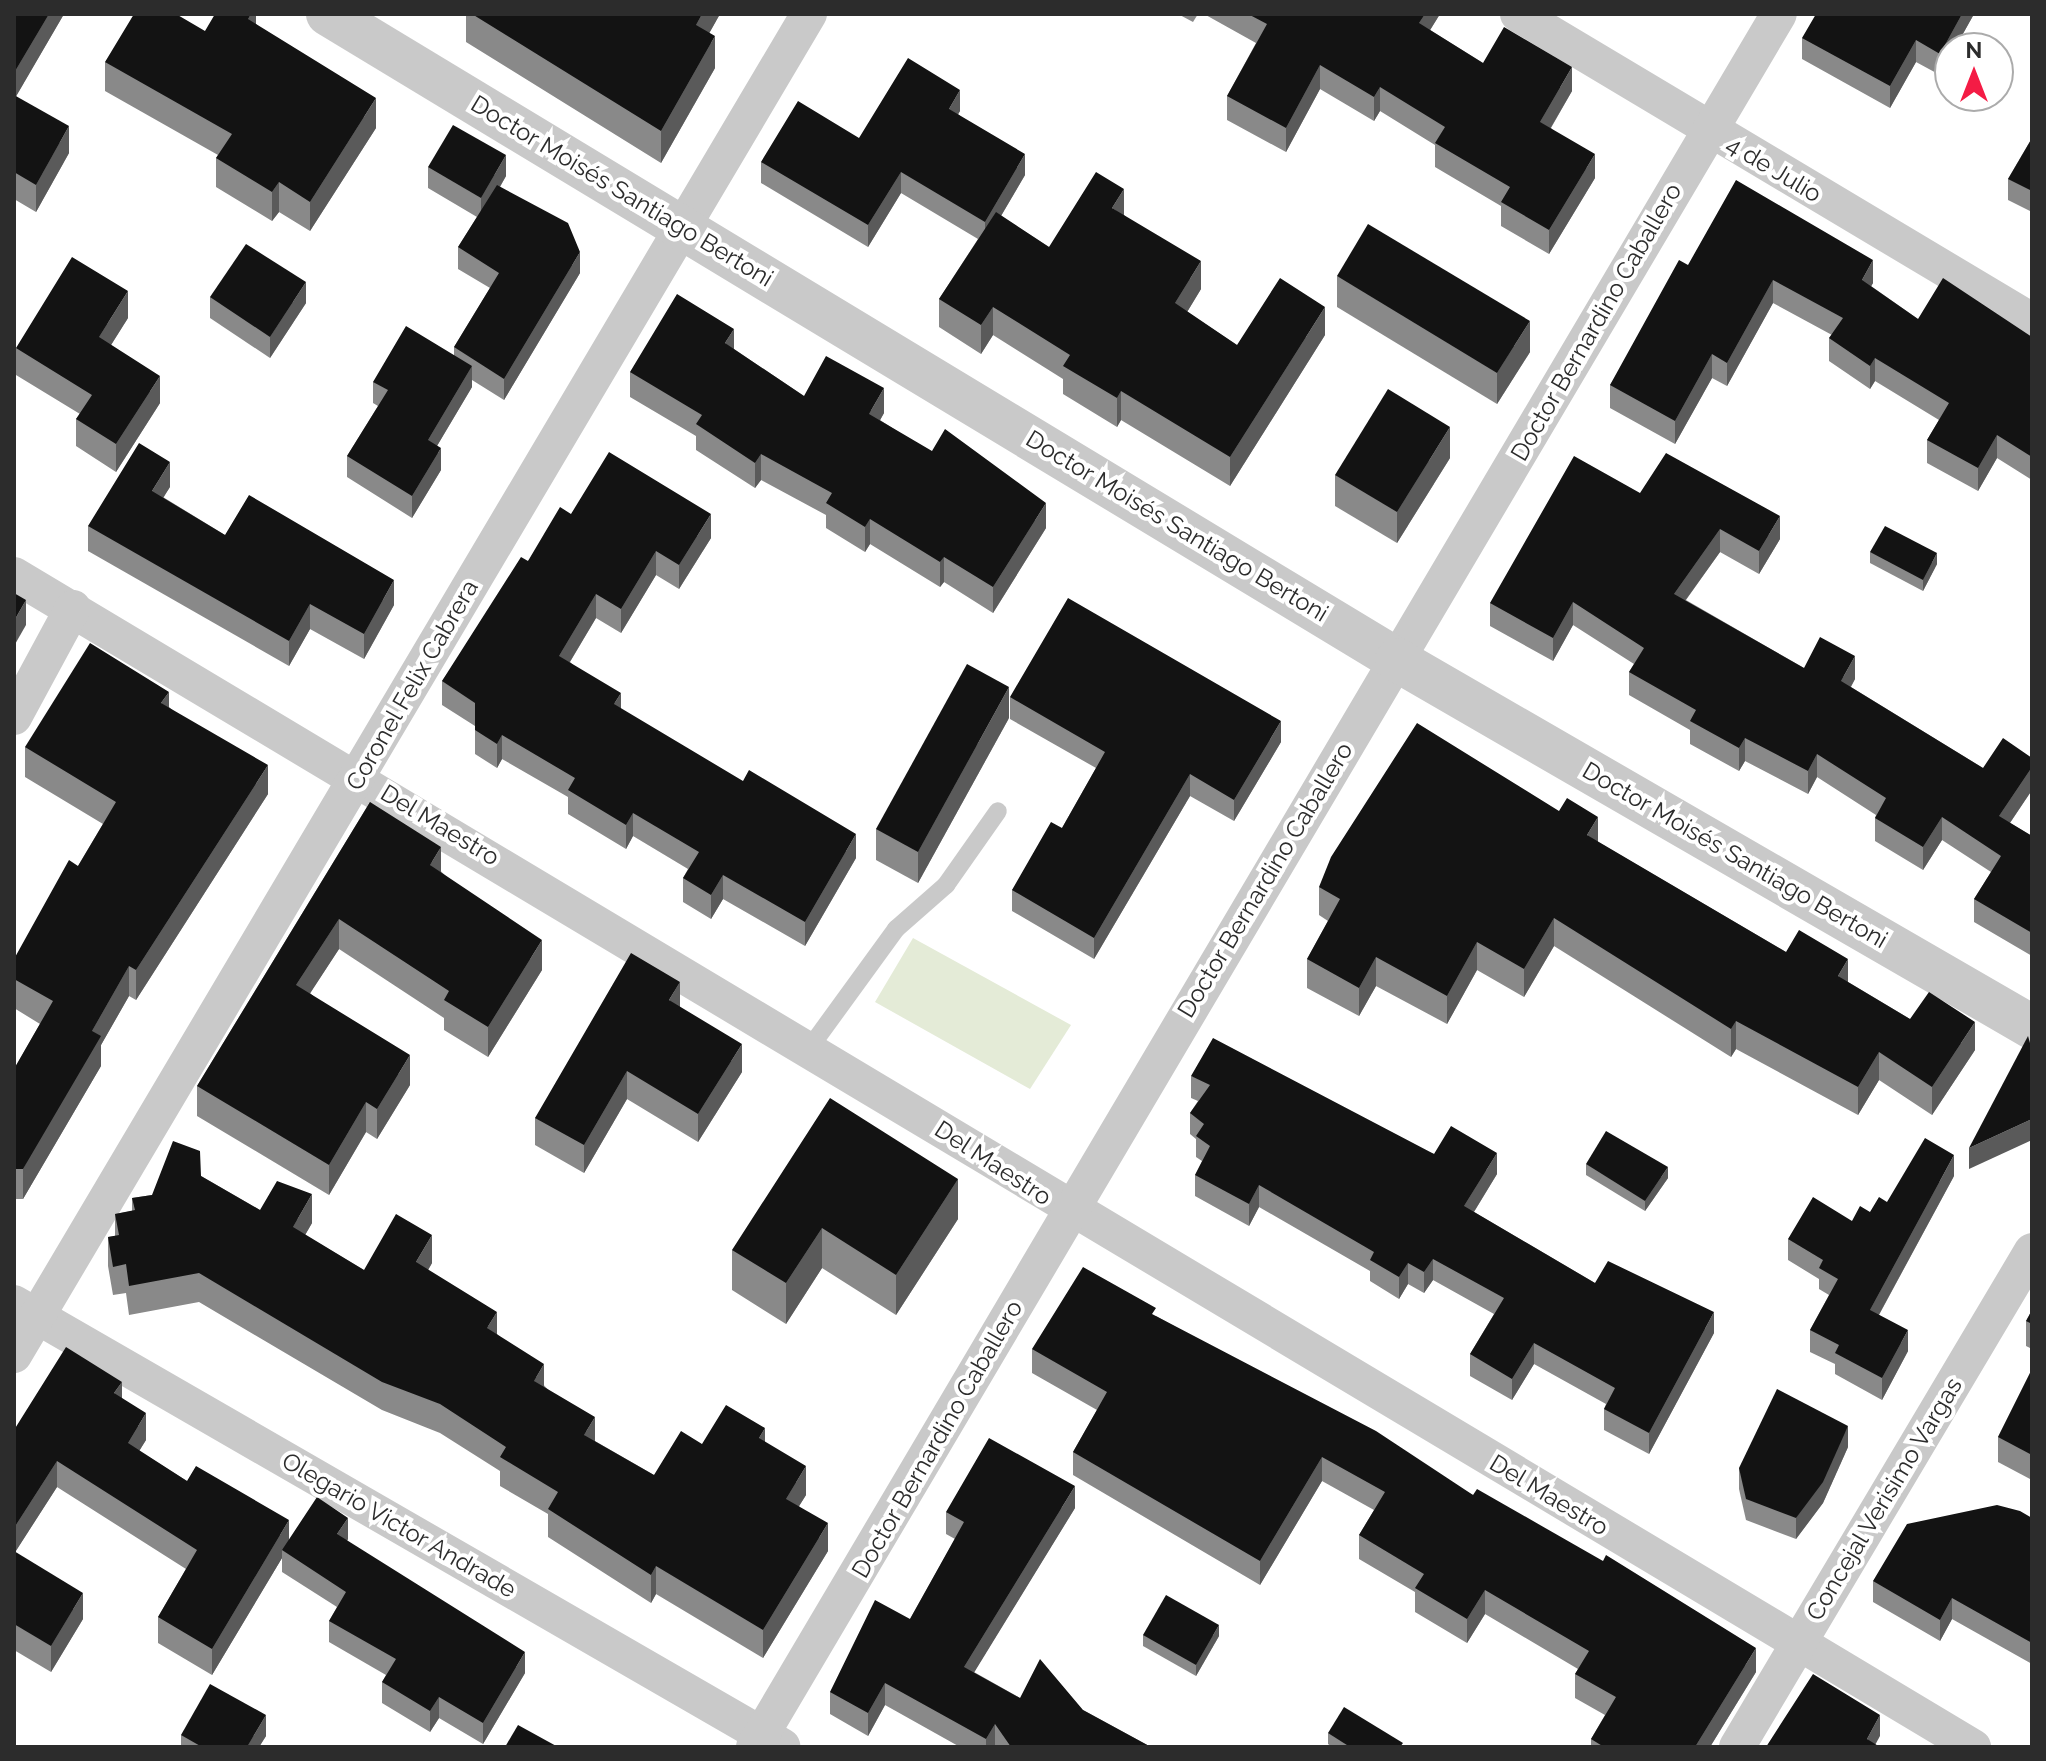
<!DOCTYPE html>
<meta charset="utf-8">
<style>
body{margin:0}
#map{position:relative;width:2046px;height:1761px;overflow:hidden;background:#fff;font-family:Raleway,sans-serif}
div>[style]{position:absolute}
.green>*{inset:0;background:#e4ebd7}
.service>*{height:18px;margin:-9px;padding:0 9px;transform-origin:9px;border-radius:9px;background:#c9c9c9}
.minor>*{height:36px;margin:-18px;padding:0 18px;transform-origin:18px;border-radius:18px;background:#c9c9c9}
.tertiary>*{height:44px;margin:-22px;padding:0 22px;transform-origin:22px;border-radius:22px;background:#c9c9c9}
.wall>*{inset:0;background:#898989}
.shaded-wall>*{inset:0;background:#5a5a5a}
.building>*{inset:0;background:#131313}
span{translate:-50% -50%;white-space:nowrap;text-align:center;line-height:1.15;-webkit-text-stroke:8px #fff;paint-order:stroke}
.street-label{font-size:24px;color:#2c2c2c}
.frame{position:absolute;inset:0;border:16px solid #2c2c2c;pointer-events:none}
.north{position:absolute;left:1934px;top:32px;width:80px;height:80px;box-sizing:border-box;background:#fff;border:2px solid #ababab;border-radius:50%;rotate:0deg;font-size:22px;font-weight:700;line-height:32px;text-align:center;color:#2c2c2c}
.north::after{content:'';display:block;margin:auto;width:28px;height:36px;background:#f41c45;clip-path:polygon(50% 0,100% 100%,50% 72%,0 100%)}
</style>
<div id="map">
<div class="green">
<div style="clip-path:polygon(913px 938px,1071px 1025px,1030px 1089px,875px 1002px)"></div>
</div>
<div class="service">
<div style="left:811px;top:1046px;width:145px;rotate:-54deg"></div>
<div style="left:896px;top:929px;width:67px;rotate:-41.3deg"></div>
<div style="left:946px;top:885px;width:90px;rotate:-54.9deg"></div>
</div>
<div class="minor">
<div style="left:1518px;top:14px;width:599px;rotate:30.85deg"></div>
<div style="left:14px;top:575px;width:2283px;rotate:30.89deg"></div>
<div style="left:14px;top:717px;width:124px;rotate:-61.6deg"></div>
<div style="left:14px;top:1303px;width:887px;rotate:29.98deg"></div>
<div style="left:14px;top:1355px;width:1559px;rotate:-59.34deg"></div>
<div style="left:754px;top:1747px;width:2013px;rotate:-59.4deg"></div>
<div style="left:1737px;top:1747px;width:577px;rotate:-59.26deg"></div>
</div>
<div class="tertiary">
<div style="left:328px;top:14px;width:1249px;rotate:31.14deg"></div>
<div style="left:1397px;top:660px;width:733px;rotate:30.03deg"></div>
</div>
<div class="wall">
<div style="clip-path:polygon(14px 14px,64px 14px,16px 96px,69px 153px,36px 212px,14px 199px)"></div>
<div style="clip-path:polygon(256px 14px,256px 24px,376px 128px,310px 231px,279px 212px,272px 221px,216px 187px,216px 158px,218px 155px,105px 91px,105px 62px,205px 31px)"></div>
<div style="clip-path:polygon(466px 14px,720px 14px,709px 33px,715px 68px,661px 163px,466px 42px)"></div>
<div style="clip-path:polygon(1178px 14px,1198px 14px,1193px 22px)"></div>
<div style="clip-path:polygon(1204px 14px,1440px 14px,1430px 30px,1483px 63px,1572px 91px,1551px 128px,1595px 178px,1549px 254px,1501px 226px,1501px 206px,1435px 167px,1435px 145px,1380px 111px,1374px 121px,1320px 89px,1286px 152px,1227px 120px,1227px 96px,1256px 43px)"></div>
<div style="clip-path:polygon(1974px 14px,1955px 48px,1950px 48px,1940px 75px,1916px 62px,1890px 108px,1802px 59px,1802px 38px)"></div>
<div style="clip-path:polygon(960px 111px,958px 114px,1025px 175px,1001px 216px,1049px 247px,1124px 215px,1201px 289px,1187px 312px,1237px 345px,1325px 335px,1230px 486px,1121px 420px,1117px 427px,1063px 394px,1063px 379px,993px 335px,981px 354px,939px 327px,939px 299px,978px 239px,901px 193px,868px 247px,761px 183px,761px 162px,859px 138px)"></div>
<div style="clip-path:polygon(2032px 138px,2032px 212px,2008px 200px,2008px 179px)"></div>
<div style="clip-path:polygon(428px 167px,506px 176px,500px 187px,580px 273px,504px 400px,472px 380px,472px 387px,437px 446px,441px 470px,412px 518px,347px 477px,347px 456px,378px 406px,373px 403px,373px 382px,454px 355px,454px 347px,490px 288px,458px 269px,458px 247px,477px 217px,428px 188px)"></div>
<div style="clip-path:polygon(1688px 265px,1873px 283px,1871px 286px,1918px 319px,2032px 337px,2032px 480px,1997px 458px,1978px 491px,1927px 463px,1927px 440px,1939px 420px,1875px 381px,1870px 389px,1829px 361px,1829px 338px,1832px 335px,1773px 303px,1727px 386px,1712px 378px,1675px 444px,1610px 408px,1610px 385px)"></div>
<div style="clip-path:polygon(1337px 276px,1530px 352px,1497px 404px,1337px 307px)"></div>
<div style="clip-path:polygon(210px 297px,306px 303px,270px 358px,210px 318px)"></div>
<div style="clip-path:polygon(128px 318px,111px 345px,160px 403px,116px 472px,76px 446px,76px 419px,80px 414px,16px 375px,16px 348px)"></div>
<div style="clip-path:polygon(734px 349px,804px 396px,884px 413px,880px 420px,1046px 528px,993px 613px,944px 582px,940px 587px,870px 544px,865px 552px,826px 528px,826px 515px,761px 480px,755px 488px,696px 450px,696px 436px,630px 397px,630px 372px)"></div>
<div style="clip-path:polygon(1450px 458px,1397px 543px,1335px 506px,1335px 475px)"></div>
<div style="clip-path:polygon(170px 487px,163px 497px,225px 535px,394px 605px,364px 659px,310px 629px,289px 666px,88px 551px,88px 526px)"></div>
<div style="clip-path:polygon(1640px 493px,1780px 539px,1759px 574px,1720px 552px,1686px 600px,1804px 668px,1855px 679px,1851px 687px,1983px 768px,2032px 758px,2032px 790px,2010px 823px,2032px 836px,2032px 956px,1974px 922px,1974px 899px,1991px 872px,1942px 840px,1923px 870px,1875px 841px,1875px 818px,1876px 815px,1817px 777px,1808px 794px,1745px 761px,1739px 771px,1690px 744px,1690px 730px,1629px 695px,1629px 672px,1634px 664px,1573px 625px,1553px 661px,1490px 626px,1490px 603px)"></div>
<div style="clip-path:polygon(571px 514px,711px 538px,679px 589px,656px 575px,621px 633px,596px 618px,570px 662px,621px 709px,856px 858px,805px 946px,723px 899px,711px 919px,683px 902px,683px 878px,688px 869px,633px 836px,626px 849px,568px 814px,568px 797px,502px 759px,497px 768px,475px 754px,475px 726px,442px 705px,442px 681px,528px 561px)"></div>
<div style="clip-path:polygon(1870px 552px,1937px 564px,1923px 591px,1870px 563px)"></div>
<div style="clip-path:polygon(1010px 697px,1281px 742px,1234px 821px,1190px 796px,1094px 959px,1012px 911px,1012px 890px,1062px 828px,1096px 768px,1010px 719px)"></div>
<div style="clip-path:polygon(169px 707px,268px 794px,136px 1000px,129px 996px,101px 1045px,101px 1066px,23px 1199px,14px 1199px,14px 1069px,40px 1024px,14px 1008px,14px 959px,78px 866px,103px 824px,25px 777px,25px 747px)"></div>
<div style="clip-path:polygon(1009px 718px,918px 883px,876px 860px,876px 829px)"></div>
<div style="clip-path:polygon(370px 802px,542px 970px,488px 1057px,444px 1030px,444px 1018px,339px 949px,310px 993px,410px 1085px,377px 1139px,366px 1132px,329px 1195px,197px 1116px,197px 1086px)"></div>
<div style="clip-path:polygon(1598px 842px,1786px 952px,1848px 982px,1910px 1019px,1975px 1050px,1932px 1115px,1879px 1080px,1858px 1115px,1736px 1049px,1731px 1057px,1554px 946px,1524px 997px,1477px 970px,1447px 1024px,1376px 986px,1359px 1016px,1307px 988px,1307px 959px,1328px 921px,1319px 915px,1319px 887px)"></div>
<div style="clip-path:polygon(680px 1007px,742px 1072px,698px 1142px,627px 1099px,584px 1173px,535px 1145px,535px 1118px)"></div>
<div style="clip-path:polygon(1191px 1076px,1497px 1174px,1474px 1212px,1595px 1283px,1714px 1333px,1649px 1454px,1604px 1430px,1604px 1409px,1606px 1404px,1534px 1364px,1512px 1400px,1470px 1376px,1470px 1354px,1494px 1314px,1433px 1280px,1424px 1293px,1408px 1284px,1399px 1299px,1370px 1281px,1370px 1271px,1259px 1207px,1249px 1226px,1195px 1196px,1195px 1175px,1202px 1161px,1196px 1157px,1196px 1139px,1190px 1134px,1190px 1113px,1198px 1101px,1191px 1098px)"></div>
<div style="clip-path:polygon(1586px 1164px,1668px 1178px,1645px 1211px,1586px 1175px)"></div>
<div style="clip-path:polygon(201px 1176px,260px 1210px,312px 1223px,305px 1235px,364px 1270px,432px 1263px,428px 1270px,497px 1334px,595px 1441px,654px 1475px,702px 1444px,765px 1442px,806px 1495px,799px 1506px,828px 1551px,763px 1658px,656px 1594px,651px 1603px,548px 1537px,548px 1514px,500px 1486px,500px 1471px,440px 1433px,382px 1410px,199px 1302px,129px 1315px,126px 1293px,113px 1295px,108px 1266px,108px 1237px,115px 1236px,115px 1214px,132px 1211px,132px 1198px,152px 1195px)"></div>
<div style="clip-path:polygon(1954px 1176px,1879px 1315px,1908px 1351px,1882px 1400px,1835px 1374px,1835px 1364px,1810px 1352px,1810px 1330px,1829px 1295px,1819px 1289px,1819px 1279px,1788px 1260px,1788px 1239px,1852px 1221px,1870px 1212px,1887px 1202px)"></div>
<div style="clip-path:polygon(958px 1179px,958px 1219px,896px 1315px,822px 1268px,786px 1324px,732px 1290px,732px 1250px)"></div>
<div style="clip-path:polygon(2032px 1310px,2032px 1349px,2026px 1346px,2026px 1321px)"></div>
<div style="clip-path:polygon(1156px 1316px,1473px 1495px,1756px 1672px,1710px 1747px,1591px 1747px,1591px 1739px,1605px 1715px,1575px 1698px,1575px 1674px,1578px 1669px,1485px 1614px,1467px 1643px,1415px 1612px,1415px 1592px,1359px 1559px,1359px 1535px,1374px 1510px,1322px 1481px,1260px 1585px,1073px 1475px,1073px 1452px,1097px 1410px,1032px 1373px,1032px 1349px)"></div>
<div style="clip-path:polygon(2032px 1369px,2030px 1479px,1998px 1462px,1998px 1437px)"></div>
<div style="clip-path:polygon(122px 1398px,146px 1440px,139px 1451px,187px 1481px,289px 1540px,348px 1539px,347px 1541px,525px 1673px,483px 1744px,439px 1718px,430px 1732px,382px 1703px,382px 1682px,386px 1675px,329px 1642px,329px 1621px,337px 1607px,282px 1572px,282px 1558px,212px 1675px,158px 1643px,158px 1617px,186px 1569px,57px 1487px,15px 1552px,83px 1619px,51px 1672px,14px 1650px,14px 1430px)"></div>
<div style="clip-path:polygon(1848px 1447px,1823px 1503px,1796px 1539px,1746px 1520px,1739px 1489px,1739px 1468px)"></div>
<div style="clip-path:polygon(1075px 1508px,974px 1672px,1020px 1698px,1083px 1710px,1151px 1747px,960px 1747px,885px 1705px,868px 1736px,830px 1714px,830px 1692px,910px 1619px,955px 1539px,946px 1534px,946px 1512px)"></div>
<div style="clip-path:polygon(2032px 1518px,2032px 1664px,1952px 1619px,1940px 1641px,1873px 1602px,1873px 1581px)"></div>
<div style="clip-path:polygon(1143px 1635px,1219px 1636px,1196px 1676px,1143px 1646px)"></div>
<div style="clip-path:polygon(1328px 1733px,1403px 1747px,1332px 1747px,1328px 1744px)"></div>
<div style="clip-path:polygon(181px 1735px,266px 1736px,259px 1747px,181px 1747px)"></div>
</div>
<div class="shaded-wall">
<div style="clip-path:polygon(49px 14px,64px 14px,14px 100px,14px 73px)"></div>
<div style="clip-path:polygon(251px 14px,256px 14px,256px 34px,248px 19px)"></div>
<div style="clip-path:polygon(702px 14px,720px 14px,696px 57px,696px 25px)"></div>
<div style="clip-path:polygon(1425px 14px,1440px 14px,1419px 48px,1419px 23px)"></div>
<div style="clip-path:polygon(1962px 14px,1974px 14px,1955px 48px,1950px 48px,1950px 57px,1940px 75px,1940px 54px)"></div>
<div style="clip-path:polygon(715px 36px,715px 68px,661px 163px,661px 131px)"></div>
<div style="clip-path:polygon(1916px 40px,1916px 62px,1890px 108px,1890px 86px)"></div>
<div style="clip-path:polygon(1320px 65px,1320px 89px,1286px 152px,1286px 128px)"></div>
<div style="clip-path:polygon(1572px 67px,1572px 91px,1540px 146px,1540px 122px)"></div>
<div style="clip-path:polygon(1380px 87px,1380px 111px,1374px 121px,1374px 97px)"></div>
<div style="clip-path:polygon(960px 90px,960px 111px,949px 130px,949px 109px)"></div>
<div style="clip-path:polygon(376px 98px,376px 128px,310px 231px,310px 202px)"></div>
<div style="clip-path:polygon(69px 126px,69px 153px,36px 212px,36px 185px)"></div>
<div style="clip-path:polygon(1025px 154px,1025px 175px,985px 243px,985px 222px)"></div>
<div style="clip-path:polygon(1595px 154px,1595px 178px,1549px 254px,1549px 230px)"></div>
<div style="clip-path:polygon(506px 155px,506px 176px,481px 219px,481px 198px)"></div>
<div style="clip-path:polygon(901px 172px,901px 193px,868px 247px,868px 225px)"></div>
<div style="clip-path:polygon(279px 182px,279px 212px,272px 221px,272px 192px)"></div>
<div style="clip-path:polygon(1124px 189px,1124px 217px,1112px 208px)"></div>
<div style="clip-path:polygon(580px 252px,580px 273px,504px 400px,504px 379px)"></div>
<div style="clip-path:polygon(1873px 260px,1873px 283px,1862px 303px,1862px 280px)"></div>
<div style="clip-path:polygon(1201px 261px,1201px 289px,1175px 332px,1175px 303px)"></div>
<div style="clip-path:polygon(1773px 280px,1773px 303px,1727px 386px,1727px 363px)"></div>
<div style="clip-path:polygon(306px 282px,306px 303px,270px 358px,270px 337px)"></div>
<div style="clip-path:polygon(128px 291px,128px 318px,99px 364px,99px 337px)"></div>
<div style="clip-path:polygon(993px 307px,993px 335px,981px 354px,981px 325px)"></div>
<div style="clip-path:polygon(1325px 307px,1325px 335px,1230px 486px,1230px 457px)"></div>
<div style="clip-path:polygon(1530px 321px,1530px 352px,1497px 404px,1497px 373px)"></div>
<div style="clip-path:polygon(734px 329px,734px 354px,725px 343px)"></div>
<div style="clip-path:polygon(1712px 354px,1712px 378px,1675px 444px,1675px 421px)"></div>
<div style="clip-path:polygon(1875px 358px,1875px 381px,1870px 389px,1870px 366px)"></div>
<div style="clip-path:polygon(472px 366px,472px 387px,428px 461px,428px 440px)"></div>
<div style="clip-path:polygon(160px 376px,160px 403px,116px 472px,116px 444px)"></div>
<div style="clip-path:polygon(884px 388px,884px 413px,869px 440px,869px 414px)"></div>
<div style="clip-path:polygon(1121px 391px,1121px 420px,1117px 427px,1117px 398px)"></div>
<div style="clip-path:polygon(1450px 427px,1450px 458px,1397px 543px,1397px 512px)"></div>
<div style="clip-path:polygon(1997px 435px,1997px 458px,1978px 491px,1978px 468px)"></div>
<div style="clip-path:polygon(441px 448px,441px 470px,412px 518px,412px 496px)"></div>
<div style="clip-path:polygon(761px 454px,761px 480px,755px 488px,755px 463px)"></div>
<div style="clip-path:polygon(170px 462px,170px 487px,152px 516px,152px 491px)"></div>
<div style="clip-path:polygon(1046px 503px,1046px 528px,993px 613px,993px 587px)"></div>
<div style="clip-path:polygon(711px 514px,711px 538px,679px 589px,679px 565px)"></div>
<div style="clip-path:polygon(1780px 516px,1780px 539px,1759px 574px,1759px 551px)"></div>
<div style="clip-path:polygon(870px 519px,870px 544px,865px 552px,865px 527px)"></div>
<div style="clip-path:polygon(1720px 529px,1720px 552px,1674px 616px,1674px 594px)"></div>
<div style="clip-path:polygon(656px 551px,656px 575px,621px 633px,621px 609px)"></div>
<div style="clip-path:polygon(1937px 553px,1937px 564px,1923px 591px,1923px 580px)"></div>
<div style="clip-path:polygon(944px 557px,944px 582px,940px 587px,940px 562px)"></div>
<div style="clip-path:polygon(394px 580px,394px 605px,364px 659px,364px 634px)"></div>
<div style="clip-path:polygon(596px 594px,596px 618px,559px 680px,559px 656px)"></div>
<div style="clip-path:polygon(26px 600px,26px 625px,14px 646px,14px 621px)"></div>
<div style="clip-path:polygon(1573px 602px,1573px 625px,1553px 661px,1553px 638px)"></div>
<div style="clip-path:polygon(310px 604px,310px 629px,289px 666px,289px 641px)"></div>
<div style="clip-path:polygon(1855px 656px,1855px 679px,1841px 704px,1841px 681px)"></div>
<div style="clip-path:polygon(1009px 687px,1009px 718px,918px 883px,918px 852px)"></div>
<div style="clip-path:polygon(169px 692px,169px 721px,161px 703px)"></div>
<div style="clip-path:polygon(621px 693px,621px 717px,614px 704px)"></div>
<div style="clip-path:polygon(1281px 721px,1281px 742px,1234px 821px,1234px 800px)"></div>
<div style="clip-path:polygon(502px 735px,502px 759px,497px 768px,497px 744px)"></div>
<div style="clip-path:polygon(1745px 738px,1745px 761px,1739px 771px,1739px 748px)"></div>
<div style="clip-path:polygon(1817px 754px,1817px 777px,1808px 794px,1808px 771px)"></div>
<div style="clip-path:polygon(268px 765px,268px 794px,136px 1000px,136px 970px)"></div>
<div style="clip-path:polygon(2032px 767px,2032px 790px,1999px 839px,1999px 816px)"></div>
<div style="clip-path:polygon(1190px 774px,1190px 796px,1094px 959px,1094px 938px)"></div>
<div style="clip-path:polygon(633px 813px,633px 836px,626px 849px,626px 825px)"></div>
<div style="clip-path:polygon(1598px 817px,1598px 845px,1587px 835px)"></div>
<div style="clip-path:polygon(1942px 817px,1942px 840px,1923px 870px,1923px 847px)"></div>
<div style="clip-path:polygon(856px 834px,856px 858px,805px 946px,805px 922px)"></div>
<div style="clip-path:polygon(441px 847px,441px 877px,430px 865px)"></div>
<div style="clip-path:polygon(723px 875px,723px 899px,711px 919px,711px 895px)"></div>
<div style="clip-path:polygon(1554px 918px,1554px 946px,1524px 997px,1524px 969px)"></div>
<div style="clip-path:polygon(339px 919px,339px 949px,296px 1015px,296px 985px)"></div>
<div style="clip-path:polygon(542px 940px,542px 970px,488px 1057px,488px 1027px)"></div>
<div style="clip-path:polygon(1477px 942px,1477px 970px,1447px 1024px,1447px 996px)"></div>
<div style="clip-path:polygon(1376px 957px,1376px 986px,1359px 1016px,1359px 988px)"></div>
<div style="clip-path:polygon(1848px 959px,1848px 988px,1838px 976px)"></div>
<div style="clip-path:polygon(129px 966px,129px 996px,101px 1045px,101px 1066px,23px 1199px,23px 1169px,92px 1031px)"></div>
<div style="clip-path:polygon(680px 982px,680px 1010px,669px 1000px)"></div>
<div style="clip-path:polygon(1736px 1021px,1736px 1049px,1731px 1057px,1731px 1029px)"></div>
<div style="clip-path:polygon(1975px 1022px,1975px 1050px,1932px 1115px,1932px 1087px)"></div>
<div style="clip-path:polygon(742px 1044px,742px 1072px,698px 1142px,698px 1114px)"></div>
<div style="clip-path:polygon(1879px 1052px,1879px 1080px,1858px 1115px,1858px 1087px)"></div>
<div style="clip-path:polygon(410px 1055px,410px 1085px,377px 1139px,377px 1109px)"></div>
<div style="clip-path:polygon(627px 1071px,627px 1099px,584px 1173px,584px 1145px)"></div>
<div style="clip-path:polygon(366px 1102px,366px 1132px,329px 1195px,329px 1165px)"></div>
<div style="clip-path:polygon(2032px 1119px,2032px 1140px,1969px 1169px,1969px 1148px)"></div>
<div style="clip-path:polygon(1497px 1153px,1497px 1174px,1464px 1228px,1464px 1206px)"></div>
<div style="clip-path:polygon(1954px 1155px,1954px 1176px,1870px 1331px,1870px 1310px)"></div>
<div style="clip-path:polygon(1668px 1167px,1668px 1178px,1645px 1211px,1645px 1201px)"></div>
<div style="clip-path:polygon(958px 1179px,958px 1219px,896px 1315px,896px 1275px)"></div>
<div style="clip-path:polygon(1259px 1185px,1259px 1207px,1249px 1226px,1249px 1204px)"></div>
<div style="clip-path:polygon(312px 1194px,312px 1223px,293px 1256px,293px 1227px)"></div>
<div style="clip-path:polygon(822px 1228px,822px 1268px,786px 1324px,786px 1283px)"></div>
<div style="clip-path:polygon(432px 1235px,432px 1263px,416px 1291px,416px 1262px)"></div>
<div style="clip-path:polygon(1433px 1259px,1433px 1280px,1424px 1293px,1424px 1272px)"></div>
<div style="clip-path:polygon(1408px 1263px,1408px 1284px,1399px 1299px,1399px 1277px)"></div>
<div style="clip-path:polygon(497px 1312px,497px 1340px,487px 1328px)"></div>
<div style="clip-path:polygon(1714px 1312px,1714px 1333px,1649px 1454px,1649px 1433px)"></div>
<div style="clip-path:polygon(1908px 1330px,1908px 1351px,1882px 1400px,1882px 1378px)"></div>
<div style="clip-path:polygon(1534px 1343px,1534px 1364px,1512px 1400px,1512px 1379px)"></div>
<div style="clip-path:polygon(544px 1364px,544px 1392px,534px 1381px)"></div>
<div style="clip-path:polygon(122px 1382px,122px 1408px,114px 1393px)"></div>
<div style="clip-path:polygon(146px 1413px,146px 1440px,128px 1469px,128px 1443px)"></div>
<div style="clip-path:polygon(595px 1417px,595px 1445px,584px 1435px)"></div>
<div style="clip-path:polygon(1848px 1426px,1848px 1447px,1823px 1503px,1796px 1539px,1796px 1518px)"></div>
<div style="clip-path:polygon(765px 1428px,765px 1456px,759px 1438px)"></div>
<div style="clip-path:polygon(2032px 1451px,2032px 1476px,2030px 1479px,2030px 1454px)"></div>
<div style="clip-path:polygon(1322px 1457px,1322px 1481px,1260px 1585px,1260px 1561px)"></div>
<div style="clip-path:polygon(57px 1461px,57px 1487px,14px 1554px,14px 1528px)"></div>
<div style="clip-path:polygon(806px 1466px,806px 1495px,786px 1527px,786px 1499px)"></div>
<div style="clip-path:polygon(1075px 1486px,1075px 1508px,964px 1689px,964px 1667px)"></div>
<div style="clip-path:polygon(348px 1518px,348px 1539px,337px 1556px,337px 1534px)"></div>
<div style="clip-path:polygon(289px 1520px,289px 1547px,282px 1550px,282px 1558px,212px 1675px,212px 1649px)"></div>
<div style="clip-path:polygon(828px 1523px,828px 1551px,763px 1658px,763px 1630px)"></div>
<div style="clip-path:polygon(656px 1566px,656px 1594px,651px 1603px,651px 1575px)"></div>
<div style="clip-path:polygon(1485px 1590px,1485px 1614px,1467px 1643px,1467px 1619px)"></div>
<div style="clip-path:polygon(83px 1593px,83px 1619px,51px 1672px,51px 1646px)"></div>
<div style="clip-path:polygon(1952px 1598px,1952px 1619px,1940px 1641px,1940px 1620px)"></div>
<div style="clip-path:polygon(1219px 1625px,1219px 1636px,1196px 1676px,1196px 1665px)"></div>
<div style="clip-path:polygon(1756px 1648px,1756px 1672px,1710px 1747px,1695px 1747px)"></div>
<div style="clip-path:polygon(525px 1652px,525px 1673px,483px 1744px,483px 1723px)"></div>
<div style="clip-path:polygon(885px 1683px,885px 1705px,868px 1736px,868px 1713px)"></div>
<div style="clip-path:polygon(439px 1697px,439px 1718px,430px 1732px,430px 1711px)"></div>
<div style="clip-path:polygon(266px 1715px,266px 1736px,259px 1747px,247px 1747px)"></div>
<div style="clip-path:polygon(1880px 1715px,1880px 1736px,1874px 1747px,1867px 1739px)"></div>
<div style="clip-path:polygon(15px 1721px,15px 1747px,14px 1747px,14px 1723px)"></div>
<div style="clip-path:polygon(995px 1724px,995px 1746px,986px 1747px,986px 1739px)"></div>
</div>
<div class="building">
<div style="clip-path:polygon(14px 14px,49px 14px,14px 73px)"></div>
<div style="clip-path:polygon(134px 14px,176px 14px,205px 31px,215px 14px,251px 14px,248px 19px,376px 98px,310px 202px,279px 182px,272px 192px,216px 158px,232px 134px,105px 62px)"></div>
<div style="clip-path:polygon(472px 14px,702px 14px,696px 25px,715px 36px,661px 131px)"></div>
<div style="clip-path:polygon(1248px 14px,1425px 14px,1419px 23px,1483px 63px,1504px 27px,1572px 67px,1540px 122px,1595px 154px,1549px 230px,1501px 202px,1510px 187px,1435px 143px,1445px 127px,1380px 87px,1374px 97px,1320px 65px,1286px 128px,1227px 96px,1267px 24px)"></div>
<div style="clip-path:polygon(1816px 14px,1962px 14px,1940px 54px,1916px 40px,1890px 86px,1802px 38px)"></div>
<div style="clip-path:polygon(908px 58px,960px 90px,949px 109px,1025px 154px,985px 222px,901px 172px,868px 225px,761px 162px,798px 101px,859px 138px)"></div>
<div style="clip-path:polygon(14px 95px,69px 126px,36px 185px,14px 172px)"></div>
<div style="clip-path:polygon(453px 125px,506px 155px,481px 198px,428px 167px)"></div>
<div style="clip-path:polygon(2032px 138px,2032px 191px,2008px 179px)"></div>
<div style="clip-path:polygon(1096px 172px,1124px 189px,1112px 208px,1201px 261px,1175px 303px,1237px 345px,1280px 278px,1325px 307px,1230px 457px,1121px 391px,1117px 398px,1063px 366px,1070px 355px,993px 307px,981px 325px,939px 299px,996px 212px,1049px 247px)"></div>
<div style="clip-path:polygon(1736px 180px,1873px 260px,1862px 280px,1918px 319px,1943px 278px,2032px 337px,2032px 457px,1997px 435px,1978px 468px,1927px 440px,1949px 403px,1875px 358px,1870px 366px,1829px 338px,1843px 318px,1773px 280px,1727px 363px,1712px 354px,1675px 421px,1610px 385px,1679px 260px,1688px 265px)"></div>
<div style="clip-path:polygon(497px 185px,568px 223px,580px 252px,504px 379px,454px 347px,499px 273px,458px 247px)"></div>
<div style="clip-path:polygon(1368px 224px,1530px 321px,1497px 373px,1337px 276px)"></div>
<div style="clip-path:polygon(246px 244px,306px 282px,270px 337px,210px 297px)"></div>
<div style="clip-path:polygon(72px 257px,128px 291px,99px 337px,160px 376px,116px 444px,76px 419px,92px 395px,16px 348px)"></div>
<div style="clip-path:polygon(677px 294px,734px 329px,725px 343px,804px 396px,826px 356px,884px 388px,869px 414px,932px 451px,945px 429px,1046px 503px,993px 587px,944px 557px,940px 562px,870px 519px,865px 527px,826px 503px,832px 493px,761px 454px,755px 463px,696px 424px,702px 415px,630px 372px)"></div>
<div style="clip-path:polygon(406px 326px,472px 366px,428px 440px,441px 448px,412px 496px,347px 456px,388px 390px,373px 382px)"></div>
<div style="clip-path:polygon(1388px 389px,1450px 427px,1397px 512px,1335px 475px)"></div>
<div style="clip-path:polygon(139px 443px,170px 462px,152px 491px,225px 535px,249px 495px,394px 580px,364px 634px,310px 604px,289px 641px,88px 526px)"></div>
<div style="clip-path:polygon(609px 452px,711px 514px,679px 565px,656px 551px,621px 609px,596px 594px,559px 656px,621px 693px,614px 704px,676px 741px,743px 781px,749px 770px,856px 834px,805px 922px,723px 875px,711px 895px,683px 878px,699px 852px,633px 813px,626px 825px,568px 790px,575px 778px,502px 735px,497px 744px,475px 730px,475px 703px,442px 681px,521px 557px,528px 561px,560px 507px,571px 514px)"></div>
<div style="clip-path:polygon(1666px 453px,1780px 516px,1759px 551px,1720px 529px,1674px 594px,1804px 668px,1820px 637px,1855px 656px,1841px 681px,1983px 768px,2003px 738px,2032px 758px,2032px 767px,1999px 816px,2032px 836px,2032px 933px,1974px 899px,2001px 856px,1942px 817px,1923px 847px,1875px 818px,1886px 798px,1817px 754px,1808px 771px,1745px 738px,1739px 748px,1690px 721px,1696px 710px,1629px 672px,1644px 648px,1573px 602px,1553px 638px,1490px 603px,1574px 456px,1640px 493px)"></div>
<div style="clip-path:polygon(1885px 526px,1937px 553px,1923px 580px,1870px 552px)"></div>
<div style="clip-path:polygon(14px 593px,26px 600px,14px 621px)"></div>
<div style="clip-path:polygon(1068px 598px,1281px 721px,1234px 800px,1190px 774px,1094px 938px,1012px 890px,1051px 822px,1062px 828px,1105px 752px,1010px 697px)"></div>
<div style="clip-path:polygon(90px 643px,169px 692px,161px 703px,268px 765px,136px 970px,129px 966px,92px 1031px,101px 1036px,23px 1169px,14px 1169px,14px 1069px,53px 1001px,14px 979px,14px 959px,69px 860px,78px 866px,116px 802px,25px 747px)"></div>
<div style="clip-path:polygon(967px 664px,1009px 687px,918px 852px,876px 829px)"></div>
<div style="clip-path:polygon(1417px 723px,1559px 811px,1567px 798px,1598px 817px,1587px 835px,1786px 952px,1799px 930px,1848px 959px,1838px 976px,1910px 1019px,1929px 992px,1975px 1022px,1932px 1087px,1879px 1052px,1858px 1087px,1736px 1021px,1731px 1029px,1554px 918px,1524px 969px,1477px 942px,1447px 996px,1376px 957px,1359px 988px,1307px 959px,1340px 899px,1319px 887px,1331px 857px)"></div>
<div style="clip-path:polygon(370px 802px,441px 847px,430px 865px,542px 940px,488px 1027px,444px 1000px,449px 991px,339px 919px,296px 985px,410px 1055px,377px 1109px,366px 1102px,329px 1165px,197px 1086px)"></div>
<div style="clip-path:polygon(631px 953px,680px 982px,669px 1000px,742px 1044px,698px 1114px,627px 1071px,584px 1145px,535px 1118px)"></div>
<div style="clip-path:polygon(2028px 1036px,2032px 1050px,2032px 1119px,1969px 1148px)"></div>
<div style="clip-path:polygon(1213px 1038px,1434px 1154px,1451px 1126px,1497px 1153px,1464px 1206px,1595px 1283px,1608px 1261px,1714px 1312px,1649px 1433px,1604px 1409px,1615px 1388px,1534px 1343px,1512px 1379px,1470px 1354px,1504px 1298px,1433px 1259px,1424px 1272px,1408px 1263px,1399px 1277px,1370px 1260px,1374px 1252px,1259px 1185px,1249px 1204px,1195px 1175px,1210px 1146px,1196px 1136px,1204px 1124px,1190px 1113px,1210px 1085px,1191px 1076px)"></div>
<div style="clip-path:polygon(830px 1098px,958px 1179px,896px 1275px,822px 1228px,786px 1283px,732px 1250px)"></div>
<div style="clip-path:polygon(1606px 1131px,1668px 1167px,1645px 1201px,1586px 1164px)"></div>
<div style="clip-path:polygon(1925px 1138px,1954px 1155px,1870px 1310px,1908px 1330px,1882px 1378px,1835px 1353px,1839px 1345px,1810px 1330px,1838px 1279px,1819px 1268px,1823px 1260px,1788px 1239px,1813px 1197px,1852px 1221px,1860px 1206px,1870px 1212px,1879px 1197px,1887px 1202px)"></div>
<div style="clip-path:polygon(173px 1141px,200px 1151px,201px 1176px,260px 1210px,277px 1181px,312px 1194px,293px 1227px,364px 1270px,396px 1214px,432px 1235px,416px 1262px,497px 1312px,487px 1328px,544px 1364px,534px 1381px,595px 1417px,584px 1435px,654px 1475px,681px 1431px,702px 1444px,726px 1405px,765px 1428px,759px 1438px,806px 1466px,786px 1499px,828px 1523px,763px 1630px,656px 1566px,651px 1575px,548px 1509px,558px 1492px,500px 1457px,506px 1447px,440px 1404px,382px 1382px,199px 1273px,129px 1286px,126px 1264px,113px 1267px,108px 1237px,119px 1235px,115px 1214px,135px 1210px,132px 1198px,152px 1195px)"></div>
<div style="clip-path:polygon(1083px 1267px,1156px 1308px,1152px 1314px,1376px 1431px,1473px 1495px,1477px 1489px,1603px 1561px,1606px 1555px,1756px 1648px,1695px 1747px,1604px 1747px,1591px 1739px,1616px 1697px,1575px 1674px,1589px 1651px,1485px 1590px,1467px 1619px,1415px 1588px,1424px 1574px,1359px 1535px,1385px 1492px,1322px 1457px,1260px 1561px,1073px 1452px,1107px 1392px,1032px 1349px)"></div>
<div style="clip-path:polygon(2032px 1310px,2032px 1324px,2026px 1321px)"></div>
<div style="clip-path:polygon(66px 1347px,122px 1382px,114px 1393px,146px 1413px,128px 1443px,187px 1481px,196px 1466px,289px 1520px,212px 1649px,158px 1617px,197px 1550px,57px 1461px,14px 1528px,14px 1430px)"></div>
<div style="clip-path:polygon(2032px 1369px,2032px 1451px,2030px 1454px,1998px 1437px)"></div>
<div style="clip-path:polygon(1777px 1389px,1848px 1426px,1823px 1482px,1796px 1518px,1746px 1499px,1739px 1468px)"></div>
<div style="clip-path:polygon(989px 1438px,1075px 1486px,964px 1667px,1020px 1698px,1040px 1659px,1083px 1710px,1151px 1747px,1011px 1747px,995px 1724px,986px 1739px,885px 1683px,868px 1713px,830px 1692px,875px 1600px,910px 1619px,964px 1522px,946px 1512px)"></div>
<div style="clip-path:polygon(317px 1497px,348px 1518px,337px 1534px,525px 1652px,483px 1723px,439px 1697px,430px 1711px,382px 1682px,396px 1659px,329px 1621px,346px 1592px,282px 1550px)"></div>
<div style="clip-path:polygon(1997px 1505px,2020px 1511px,2032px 1518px,2032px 1643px,1952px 1598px,1940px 1620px,1873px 1581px,1907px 1524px)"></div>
<div style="clip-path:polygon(14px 1551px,83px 1593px,51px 1646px,14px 1624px)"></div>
<div style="clip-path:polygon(1166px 1595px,1219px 1625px,1196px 1665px,1143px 1635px)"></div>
<div style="clip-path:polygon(1813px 1674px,1880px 1715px,1867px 1739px,1880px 1747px,1766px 1747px)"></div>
<div style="clip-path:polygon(210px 1684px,266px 1715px,247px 1747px,202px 1747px,181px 1735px)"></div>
<div style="clip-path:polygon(1344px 1707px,1403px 1743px,1400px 1747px,1350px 1747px,1328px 1733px)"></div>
<div style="clip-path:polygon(518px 1725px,558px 1747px,505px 1747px)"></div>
</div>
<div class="street-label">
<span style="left:1774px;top:169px;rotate:31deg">4 de Julio</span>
<span style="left:622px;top:191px;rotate:31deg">Doctor Moisés Santiago Bertoni</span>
<span style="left:1596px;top:322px;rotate:-60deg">Doctor Bernardino Caballero</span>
<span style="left:1177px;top:526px;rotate:31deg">Doctor Moisés Santiago Bertoni</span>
<span style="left:412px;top:685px;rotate:-60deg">Coronel Felix Cabrera</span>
<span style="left:440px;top:825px;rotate:31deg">Del Maestro</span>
<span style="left:1735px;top:855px;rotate:30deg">Doctor Moisés Santiago Bertoni</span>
<span style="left:1265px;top:880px;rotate:-59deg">Doctor Bernardino Caballero</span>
<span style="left:993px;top:1163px;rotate:33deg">Del Maestro</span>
<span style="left:937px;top:1439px;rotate:-60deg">Doctor Bernardino Caballero</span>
<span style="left:1549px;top:1495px;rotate:31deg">Del Maestro</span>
<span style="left:1884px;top:1499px;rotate:-59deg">Concejal Verisimo Vargas</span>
<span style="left:399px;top:1525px;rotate:30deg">Olegario Victor Andrade</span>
</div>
<div class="frame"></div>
<div class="north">N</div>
</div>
